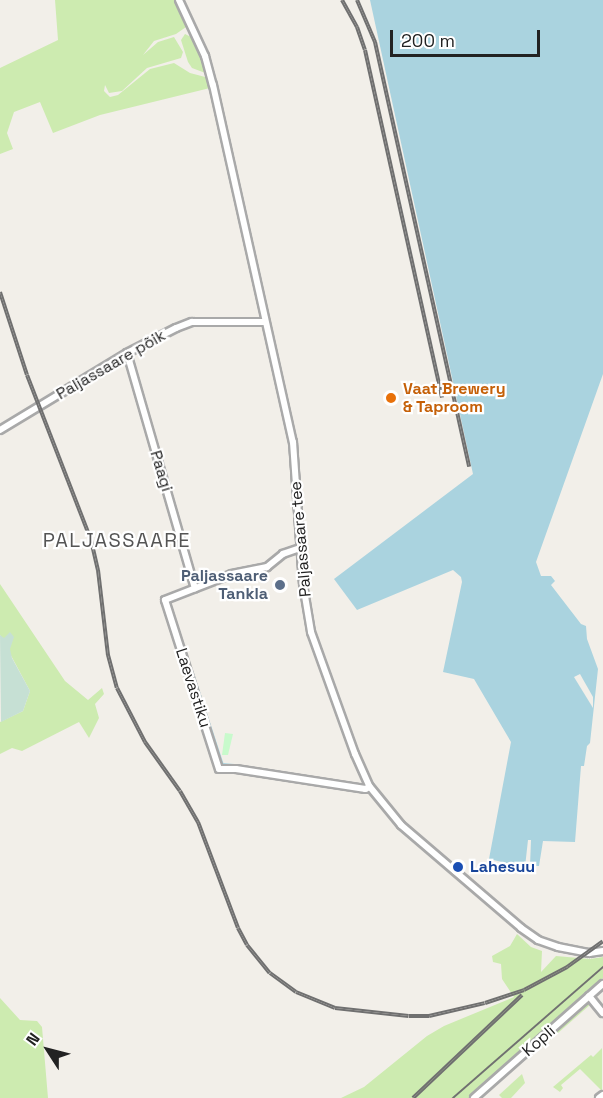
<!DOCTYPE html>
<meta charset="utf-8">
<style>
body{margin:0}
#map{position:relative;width:603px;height:1098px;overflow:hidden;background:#f2efe9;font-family:"Space Grotesk",sans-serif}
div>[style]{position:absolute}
.grass>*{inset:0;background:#cdebb0}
.wetland>*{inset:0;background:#c6e0d4}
.park>*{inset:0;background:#c8facc}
.water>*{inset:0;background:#aad3df}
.pier>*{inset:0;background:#f2efe9}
.stream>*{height:1.5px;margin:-0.75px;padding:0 0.75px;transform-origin:0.75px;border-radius:0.75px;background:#aad3df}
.roads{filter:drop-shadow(2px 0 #a9a9a9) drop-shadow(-2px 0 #a9a9a9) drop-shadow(0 2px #a9a9a9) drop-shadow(0 -2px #a9a9a9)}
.minor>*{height:6px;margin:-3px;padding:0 3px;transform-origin:3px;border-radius:3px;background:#fff}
.tram>*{height:1.5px;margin:-0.75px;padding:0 0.75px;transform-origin:0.75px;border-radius:0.75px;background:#707070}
.rail>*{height:4px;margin-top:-2px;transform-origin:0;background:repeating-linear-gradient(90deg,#fff 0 4.5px,#707070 0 9px);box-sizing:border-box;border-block:2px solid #707070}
.dots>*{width:16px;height:16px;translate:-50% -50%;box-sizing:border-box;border:3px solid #fff;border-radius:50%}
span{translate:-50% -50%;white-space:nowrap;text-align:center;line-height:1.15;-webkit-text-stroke:4.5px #fff;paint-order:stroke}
.street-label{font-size:16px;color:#222}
.food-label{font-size:16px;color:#c56008;font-weight:700}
.left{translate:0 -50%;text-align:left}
.service-label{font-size:16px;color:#4e5e75;font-weight:700}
.right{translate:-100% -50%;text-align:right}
.transit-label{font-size:16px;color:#164399;font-weight:700}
.quarter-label{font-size:20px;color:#555;letter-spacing:1.5px}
.north{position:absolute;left:18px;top:1020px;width:60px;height:60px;-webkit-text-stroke:4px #fff;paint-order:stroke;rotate:306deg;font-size:16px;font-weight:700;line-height:24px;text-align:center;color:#222}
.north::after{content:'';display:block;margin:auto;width:21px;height:27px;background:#222;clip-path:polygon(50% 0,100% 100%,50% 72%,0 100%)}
.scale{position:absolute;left:390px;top:30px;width:150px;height:27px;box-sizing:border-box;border:3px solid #222;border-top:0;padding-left:8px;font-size:18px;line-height:21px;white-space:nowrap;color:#222;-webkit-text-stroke:4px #fff;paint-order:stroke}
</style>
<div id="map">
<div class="grass">
<div style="clip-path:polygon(55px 0,176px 0,188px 24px,186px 27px,176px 34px,154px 41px,143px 55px,158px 42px,174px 37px,183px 52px,181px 58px,147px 68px,122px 91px,109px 93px,105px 85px,104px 91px,110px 97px,118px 95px,150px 69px,174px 63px,190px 73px,209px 78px,210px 88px,100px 115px,53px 133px,40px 102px,14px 112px,7px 133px,13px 149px,0 154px,0 68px,58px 40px)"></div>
<div style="clip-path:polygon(185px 34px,195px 39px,208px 74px,192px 68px,188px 62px,181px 40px)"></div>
<div style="clip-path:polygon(0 584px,65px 681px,88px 700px,102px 688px,104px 694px,95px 704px,99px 718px,89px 738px,79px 722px,22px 751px,12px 748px,0 754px,0 722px,23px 711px,30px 691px,0 635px)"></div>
<div style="clip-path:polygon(517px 934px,531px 947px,542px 951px,541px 972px,556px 956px,590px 959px,603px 957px,603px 978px,469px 1098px,341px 1098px,364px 1087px,427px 1036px,444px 1026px,514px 997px,502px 979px,501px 964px,493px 962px,492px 956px,510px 946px)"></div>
<div style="clip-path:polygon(0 998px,20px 1020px,37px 1021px,42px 1027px,48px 1098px,0 1098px)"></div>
<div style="clip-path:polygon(590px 1002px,591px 1004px,542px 1047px,541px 1045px)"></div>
<div style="clip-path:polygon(602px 1048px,602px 1091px,580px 1069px,561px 1085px,563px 1088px,560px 1092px,553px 1087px,591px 1055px,593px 1057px)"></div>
<div style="clip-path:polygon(522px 1074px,525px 1083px,511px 1098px,502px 1098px,499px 1095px)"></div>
</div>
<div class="wetland">
<div style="clip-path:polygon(10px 632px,14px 637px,10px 649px,12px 658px,30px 691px,23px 711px,1px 722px,0 635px,4px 638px)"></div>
</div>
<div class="park">
<div style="clip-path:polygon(225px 733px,233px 734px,228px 755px,222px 755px)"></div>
</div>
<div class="water">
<div style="clip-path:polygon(370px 0,603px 0,603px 374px,536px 562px,541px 576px,551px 576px,555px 581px,551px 585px,581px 624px,586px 626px,587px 639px,598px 669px,590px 743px,587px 746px,584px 766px,581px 766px,575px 842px,543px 841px,539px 866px,530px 866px,531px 840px,528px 840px,525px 867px,489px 859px,511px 742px,474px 679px,443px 672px,462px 582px,461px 577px,453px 570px,357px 610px,334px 579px,473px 474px)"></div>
</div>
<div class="pier">
<div style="clip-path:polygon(580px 674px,593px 697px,593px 708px,574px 677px)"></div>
</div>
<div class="stream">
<div style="left:193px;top:672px;width:97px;rotate:71.9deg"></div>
<div style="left:223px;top:764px;width:11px;rotate:5deg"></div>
</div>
<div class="roads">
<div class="minor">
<div style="left:179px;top:0;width:62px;rotate:65.1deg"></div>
<div style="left:205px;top:56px;width:30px;rotate:75deg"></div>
<div style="left:213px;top:85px;width:366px;rotate:77.4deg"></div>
<div style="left:293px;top:442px;width:142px;rotate:86deg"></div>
<div style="left:303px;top:584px;width:49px;rotate:80.5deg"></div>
<div style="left:311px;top:632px;width:130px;rotate:70.2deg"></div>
<div style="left:355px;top:754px;width:36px;rotate:66deg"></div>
<div style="left:370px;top:787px;width:49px;rotate:50.8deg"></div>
<div style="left:401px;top:825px;width:158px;rotate:40.6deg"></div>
<div style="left:521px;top:928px;width:21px;rotate:35deg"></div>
<div style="left:538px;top:940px;width:21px;rotate:19deg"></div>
<div style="left:558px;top:947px;width:32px;rotate:11deg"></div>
<div style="left:589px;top:953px;width:14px;rotate:-8deg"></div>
<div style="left:127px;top:353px;width:245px;rotate:73.9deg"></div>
<div style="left:0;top:430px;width:149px;rotate:-31.2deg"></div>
<div style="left:127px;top:353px;width:55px;rotate:-27deg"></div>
<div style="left:176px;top:328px;width:17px;rotate:-21deg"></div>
<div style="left:192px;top:322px;width:72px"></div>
<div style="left:300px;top:548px;width:18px;rotate:161deg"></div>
<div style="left:283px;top:554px;width:21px;rotate:141deg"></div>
<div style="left:267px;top:567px;width:36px;rotate:169deg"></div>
<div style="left:232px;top:574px;width:72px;rotate:158.8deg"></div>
<div style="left:165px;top:600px;width:177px;rotate:72.3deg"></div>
<div style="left:219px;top:769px;width:17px"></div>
<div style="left:236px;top:769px;width:131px;rotate:8.8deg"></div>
<div style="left:365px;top:789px;width:5px;rotate:-22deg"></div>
<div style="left:589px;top:996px;width:22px;rotate:51deg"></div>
<div style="left:474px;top:1098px;width:172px;rotate:-41.5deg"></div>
<div style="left:599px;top:1098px;width:5px;rotate:-37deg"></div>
</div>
</div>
<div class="tram">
<div style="left:453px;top:1098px;width:199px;rotate:-41.1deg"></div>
</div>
<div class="rail">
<div style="left:342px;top:0;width:31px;rotate:61deg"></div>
<div style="left:357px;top:27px;width:24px;rotate:71deg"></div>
<div style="left:365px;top:50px;width:356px;rotate:77.5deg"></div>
<div style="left:357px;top:0;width:46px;rotate:66.8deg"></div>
<div style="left:375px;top:42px;width:435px;rotate:77.5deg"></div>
<div style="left:0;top:292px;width:87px;rotate:72deg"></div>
<div style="left:27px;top:375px;width:177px;rotate:68.8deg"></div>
<div style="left:91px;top:540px;width:31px;rotate:77deg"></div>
<div style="left:98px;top:570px;width:86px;rotate:83.3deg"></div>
<div style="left:108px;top:655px;width:34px;rotate:75deg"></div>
<div style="left:117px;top:688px;width:61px;rotate:62.6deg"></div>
<div style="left:145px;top:742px;width:60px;rotate:54.5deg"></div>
<div style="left:180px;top:791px;width:36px;rotate:60deg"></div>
<div style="left:198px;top:822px;width:113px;rotate:69.3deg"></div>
<div style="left:238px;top:928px;width:19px;rotate:62deg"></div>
<div style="left:247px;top:945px;width:36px;rotate:51deg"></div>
<div style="left:270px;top:973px;width:32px;rotate:36deg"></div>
<div style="left:296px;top:992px;width:42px;rotate:22.3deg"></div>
<div style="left:335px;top:1008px;width:74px;rotate:6.2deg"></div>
<div style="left:409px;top:1016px;width:20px"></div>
<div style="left:429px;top:1016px;width:57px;rotate:-13.1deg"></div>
<div style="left:485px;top:1003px;width:41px;rotate:-18.4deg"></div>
<div style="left:524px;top:990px;width:49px;rotate:-28.1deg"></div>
<div style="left:567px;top:967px;width:44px;rotate:-35.8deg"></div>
<div style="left:413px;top:1098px;width:150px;rotate:-43.4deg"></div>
</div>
<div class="dots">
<div style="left:391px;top:398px;background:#e8710a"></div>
<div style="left:280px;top:585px;background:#5c6f8a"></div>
<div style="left:458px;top:867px;background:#1a4fb4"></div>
</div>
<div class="street-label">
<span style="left:111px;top:365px;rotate:-30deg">Paljassaare põik</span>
<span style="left:161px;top:471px;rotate:73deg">Paagi</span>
<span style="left:301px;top:539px;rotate:-95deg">Paljassaare tee</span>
<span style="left:193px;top:688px;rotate:72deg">Laevastiku</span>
<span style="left:539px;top:1041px;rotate:-41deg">Kopli</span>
</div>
<div class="food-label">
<span class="left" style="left:403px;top:398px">Vaat Brewery<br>&amp; Taproom</span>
</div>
<div class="service-label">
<span class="right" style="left:268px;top:585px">Paljassaare<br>Tankla</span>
</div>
<div class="transit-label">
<span class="left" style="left:470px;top:867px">Lahesuu</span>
</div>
<div class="quarter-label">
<span style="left:117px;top:540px">PALJASSAARE</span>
</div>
<div class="north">N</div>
<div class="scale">200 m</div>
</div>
